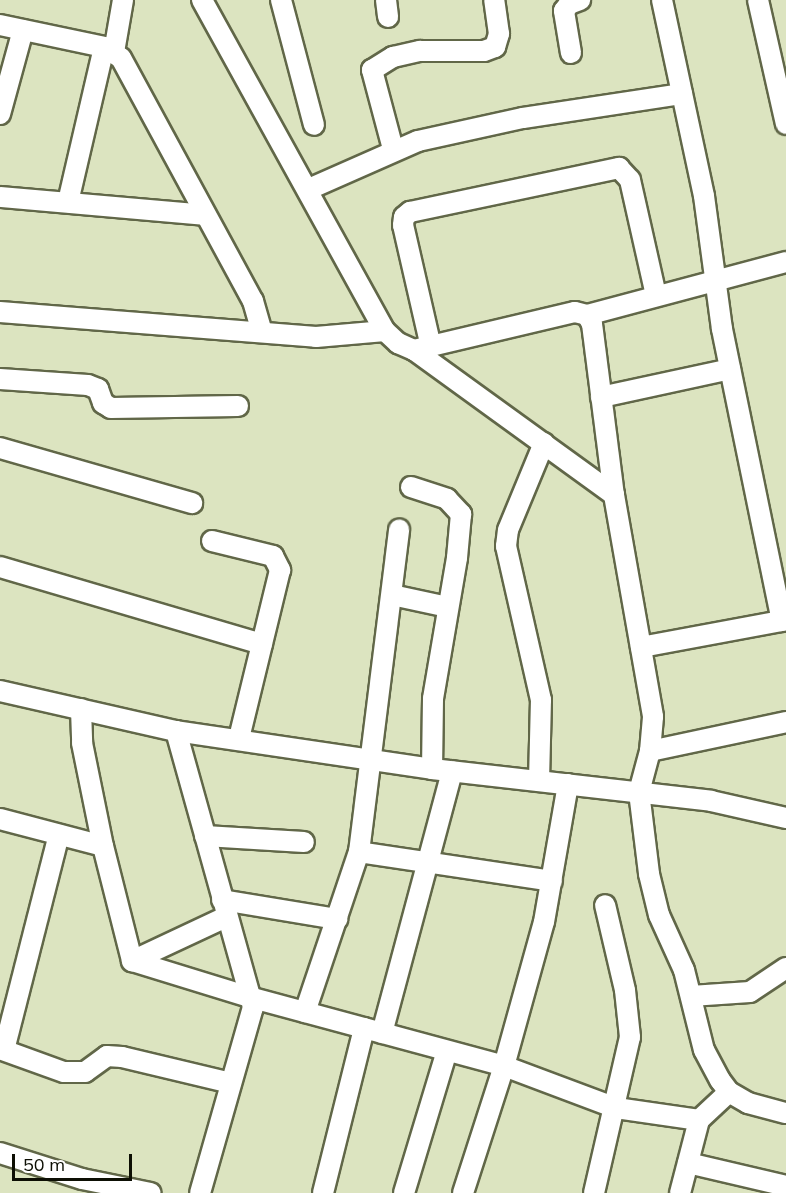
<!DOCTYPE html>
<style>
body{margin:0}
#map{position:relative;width:786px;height:1193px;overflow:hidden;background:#dce4c0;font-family:Mulish,sans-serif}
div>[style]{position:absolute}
.roads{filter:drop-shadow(2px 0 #616748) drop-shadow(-2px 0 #616748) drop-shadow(0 2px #616748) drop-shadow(0 -2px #616748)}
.minor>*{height:20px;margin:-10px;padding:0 10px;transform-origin:10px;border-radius:10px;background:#fff}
span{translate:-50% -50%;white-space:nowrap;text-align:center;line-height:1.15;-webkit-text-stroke:4.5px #fff;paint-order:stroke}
.scale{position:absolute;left:12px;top:1154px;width:120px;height:27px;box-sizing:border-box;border:3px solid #0d0f04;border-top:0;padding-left:8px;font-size:18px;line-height:21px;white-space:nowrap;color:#0d0f04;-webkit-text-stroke:4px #fff;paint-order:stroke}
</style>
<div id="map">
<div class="roads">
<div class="minor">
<div style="left:202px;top:0;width:378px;rotate:61.1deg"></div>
<div style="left:385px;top:331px;width:18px;rotate:43deg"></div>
<div style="left:398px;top:343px;width:17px;rotate:24deg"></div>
<div style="left:414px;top:350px;width:165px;rotate:-13.3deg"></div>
<div style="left:575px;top:312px;width:12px;rotate:14deg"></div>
<div style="left:587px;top:315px;width:10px;rotate:61deg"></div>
<div style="left:592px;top:324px;width:172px;rotate:82.7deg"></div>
<div style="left:614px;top:495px;width:225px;rotate:80deg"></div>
<div style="left:653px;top:717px;width:34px;rotate:95deg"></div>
<div style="left:650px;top:751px;width:42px;rotate:105deg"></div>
<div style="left:639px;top:792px;width:83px;rotate:83deg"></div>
<div style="left:649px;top:874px;width:42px;rotate:76.3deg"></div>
<div style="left:659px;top:915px;width:60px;rotate:65.6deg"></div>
<div style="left:684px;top:970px;width:82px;rotate:76deg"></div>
<div style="left:704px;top:1050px;width:34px;rotate:62deg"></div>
<div style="left:720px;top:1080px;width:15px;rotate:53deg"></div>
<div style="left:729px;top:1092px;width:22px;rotate:30deg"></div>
<div style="left:748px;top:1103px;width:39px;rotate:15deg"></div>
<div style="left:281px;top:0;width:129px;rotate:75.2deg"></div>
<div style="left:386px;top:0;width:17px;rotate:83deg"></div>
<div style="left:662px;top:0;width:200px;rotate:77.9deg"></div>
<div style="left:704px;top:196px;width:134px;rotate:82.3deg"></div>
<div style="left:722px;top:329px;width:298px;rotate:78.4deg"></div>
<div style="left:758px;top:0;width:127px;rotate:77.3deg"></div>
<div style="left:0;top:25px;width:106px;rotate:11.9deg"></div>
<div style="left:104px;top:47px;width:20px;rotate:33deg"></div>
<div style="left:121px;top:58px;width:277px;rotate:61.5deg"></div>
<div style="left:253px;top:301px;width:32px;rotate:74deg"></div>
<div style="left:114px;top:52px;width:53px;rotate:-80.2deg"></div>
<div style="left:571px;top:53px;width:43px;rotate:-99.5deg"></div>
<div style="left:564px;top:11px;width:9px;rotate:-54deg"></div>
<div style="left:569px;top:4px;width:12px;rotate:-20deg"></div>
<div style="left:0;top:114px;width:87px;rotate:-74.7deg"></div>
<div style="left:393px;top:149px;width:82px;rotate:-104.9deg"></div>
<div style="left:372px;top:70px;width:25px;rotate:-32deg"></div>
<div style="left:393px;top:57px;width:28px;rotate:-13deg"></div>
<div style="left:420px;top:51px;width:64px"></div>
<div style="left:484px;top:51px;width:12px;rotate:-20deg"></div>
<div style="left:495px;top:47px;width:14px;rotate:-73deg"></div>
<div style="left:499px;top:34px;width:34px;rotate:-98deg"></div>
<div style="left:309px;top:189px;width:119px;rotate:-23.8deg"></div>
<div style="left:418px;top:141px;width:107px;rotate:-12.4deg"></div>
<div style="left:523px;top:118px;width:161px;rotate:-8.6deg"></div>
<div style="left:0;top:197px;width:206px;rotate:5deg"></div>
<div style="left:68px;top:202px;width:159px;rotate:-76.9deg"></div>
<div style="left:0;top:312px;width:317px;rotate:4.5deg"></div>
<div style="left:316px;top:337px;width:69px;rotate:-5deg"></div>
<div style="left:587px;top:315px;width:206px;rotate:-14.9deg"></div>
<div style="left:431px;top:347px;width:125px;rotate:-102.9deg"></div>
<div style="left:403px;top:225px;width:8px;rotate:-83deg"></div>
<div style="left:404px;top:217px;width:8px;rotate:-40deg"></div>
<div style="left:410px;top:212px;width:214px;rotate:-11.9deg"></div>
<div style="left:619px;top:168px;width:16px;rotate:47deg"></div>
<div style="left:630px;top:180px;width:118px;rotate:77.3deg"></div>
<div style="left:414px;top:350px;width:247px;rotate:35.9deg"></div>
<div style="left:0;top:379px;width:88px;rotate:3.9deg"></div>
<div style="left:88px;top:385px;width:11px;rotate:22deg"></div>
<div style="left:98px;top:389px;width:15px;rotate:70deg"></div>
<div style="left:103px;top:403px;width:9px;rotate:32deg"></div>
<div style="left:111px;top:408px;width:127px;rotate:-0.9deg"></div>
<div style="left:601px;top:397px;width:132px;rotate:-12.2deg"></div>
<div style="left:0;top:448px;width:200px;rotate:16deg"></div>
<div style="left:411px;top:487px;width:38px;rotate:18deg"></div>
<div style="left:447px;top:499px;width:21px;rotate:47deg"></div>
<div style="left:461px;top:514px;width:44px;rotate:95.2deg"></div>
<div style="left:457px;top:558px;width:143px;rotate:99.7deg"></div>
<div style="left:433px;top:699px;width:70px;rotate:90.8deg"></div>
<div style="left:212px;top:541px;width:63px;rotate:13.8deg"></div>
<div style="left:273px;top:556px;width:16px;rotate:63deg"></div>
<div style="left:280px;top:570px;width:173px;rotate:103.7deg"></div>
<div style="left:0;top:567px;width:273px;rotate:16.4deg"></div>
<div style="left:392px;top:595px;width:57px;rotate:12.1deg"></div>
<div style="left:641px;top:647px;width:147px;rotate:-10.5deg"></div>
<div style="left:0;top:691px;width:180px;rotate:12.8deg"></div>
<div style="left:176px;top:731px;width:259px;rotate:8.4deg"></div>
<div style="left:432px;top:769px;width:281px;rotate:6.5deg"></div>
<div style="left:711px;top:801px;width:77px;rotate:12.8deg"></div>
<div style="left:81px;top:709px;width:34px;rotate:88deg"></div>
<div style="left:82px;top:743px;width:105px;rotate:78.5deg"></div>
<div style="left:103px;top:846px;width:119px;rotate:75.8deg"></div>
<div style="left:132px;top:961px;width:122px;rotate:17.1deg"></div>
<div style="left:249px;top:997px;width:264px;rotate:15.1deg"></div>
<div style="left:504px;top:1066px;width:120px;rotate:20.6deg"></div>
<div style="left:616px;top:1108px;width:84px;rotate:8.2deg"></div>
<div style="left:699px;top:1120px;width:41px;rotate:-43deg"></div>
<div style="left:176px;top:731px;width:287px;rotate:74.4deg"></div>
<div style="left:253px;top:1007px;width:193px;rotate:105.9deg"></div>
<div style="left:650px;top:751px;width:139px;rotate:-12deg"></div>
<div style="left:539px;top:781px;width:81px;rotate:-88.6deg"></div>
<div style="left:541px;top:700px;width:158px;rotate:-102.8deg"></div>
<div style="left:506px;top:546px;width:16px;rotate:-83deg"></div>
<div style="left:508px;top:530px;width:94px;rotate:-67.5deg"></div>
<div style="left:0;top:819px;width:106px;rotate:14.7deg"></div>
<div style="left:205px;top:836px;width:99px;rotate:3.5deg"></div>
<div style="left:359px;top:852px;width:195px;rotate:8.5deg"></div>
<div style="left:222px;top:900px;width:117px;rotate:9.4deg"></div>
<div style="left:132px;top:961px;width:104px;rotate:-25.1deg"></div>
<div style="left:691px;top:996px;width:59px;rotate:-3.9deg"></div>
<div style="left:750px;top:992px;width:43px;rotate:-33.7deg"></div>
<div style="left:305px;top:1012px;width:169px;rotate:-71.4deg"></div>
<div style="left:359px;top:852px;width:325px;rotate:-82.9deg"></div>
<div style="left:382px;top:1033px;width:271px;rotate:-75deg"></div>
<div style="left:0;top:1049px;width:68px;rotate:19.8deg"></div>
<div style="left:64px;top:1072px;width:21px"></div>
<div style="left:85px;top:1072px;width:27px;rotate:-36deg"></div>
<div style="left:107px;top:1056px;width:15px;rotate:4deg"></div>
<div style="left:122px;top:1057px;width:112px;rotate:13.4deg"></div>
<div style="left:4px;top:1050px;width:222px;rotate:-75.7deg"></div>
<div style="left:0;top:1153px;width:86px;rotate:17.6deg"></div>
<div style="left:82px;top:1179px;width:70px;rotate:11.5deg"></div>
<div style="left:688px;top:1163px;width:101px;rotate:13.2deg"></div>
<div style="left:323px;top:1193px;width:170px;rotate:-76deg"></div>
<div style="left:404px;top:1193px;width:148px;rotate:-73.2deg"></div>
<div style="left:463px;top:1193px;width:133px;rotate:-72.1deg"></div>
<div style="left:504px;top:1066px;width:149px;rotate:-74.5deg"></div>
<div style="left:544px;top:922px;width:140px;rotate:-80.1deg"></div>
<div style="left:594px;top:1193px;width:160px;rotate:-77deg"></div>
<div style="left:630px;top:1037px;width:47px;rotate:-96.1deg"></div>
<div style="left:625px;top:990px;width:87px;rotate:-103.2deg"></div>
<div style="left:680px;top:1193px;width:75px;rotate:-75.4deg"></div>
</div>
</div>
<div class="scale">50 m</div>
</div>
